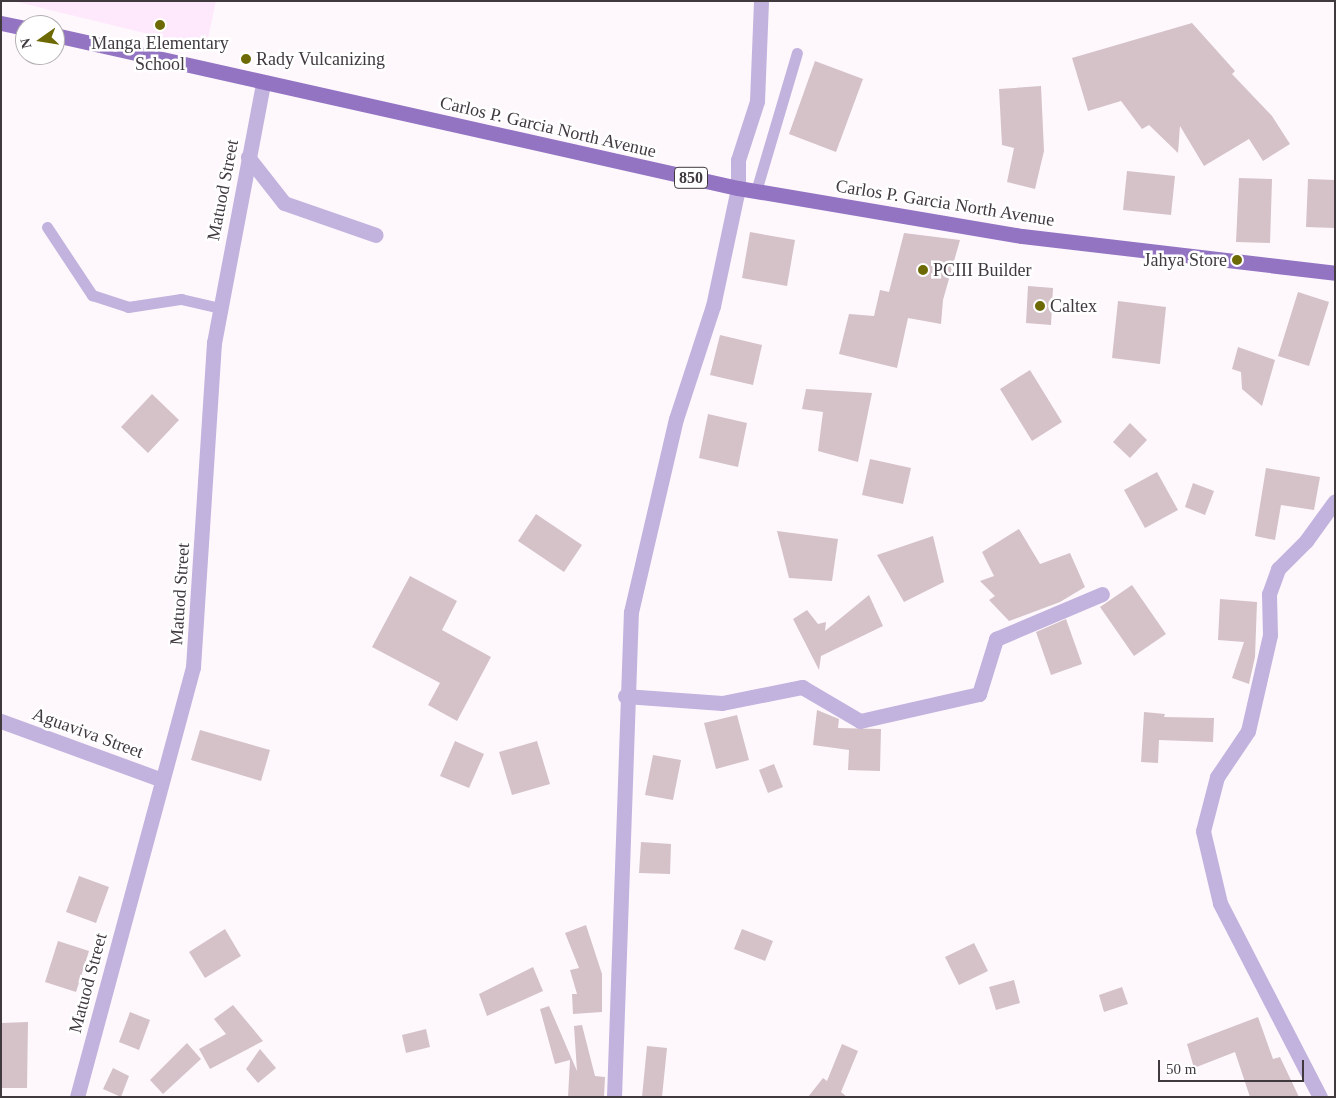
<!DOCTYPE html>
<style>
body{margin:0}
#map{position:relative;width:1336px;height:1098px;overflow:hidden;background:#fef8fd;font-family:"Times New Roman",serif}
div>[style]{position:absolute}
.built>*{inset:0;background:#fee9fc}
.building>*{inset:0;background:#d5c2c8}
.service>*{height:11px;margin:-5.5px;padding:0 5.5px;transform-origin:5.5px;border-radius:5.5px;background:#c2b2de}
.minor>*{height:15px;margin:-7.5px;padding:0 7.5px;transform-origin:7.5px;border-radius:7.5px;background:#c2b2de}
.primary>*{height:15px;margin:-7.5px;padding:0 7.5px;transform-origin:7.5px;border-radius:7.5px;background:#9374c3}
.dots>*{width:14px;height:14px;translate:-50% -50%;box-sizing:border-box;border:2px solid #fff;border-radius:50%}
span{translate:-50% -50%;white-space:nowrap;text-align:center;line-height:1.15;-webkit-text-stroke:5px #fff;paint-order:stroke}
.shield-label span{padding:1px 4px;background:#fff;border:1px solid;border-radius:4px;-webkit-text-stroke-width:0}
.shield-label{font-size:16px;color:#403a3f;font-weight:700}
.poi-label{font-size:18px;color:#403a3f}
.left{translate:0 -50%;text-align:left}
.right{translate:-100% -50%;text-align:right}
.street-label{font-size:18px;color:#403a3f}
.frame{position:absolute;inset:0;border:2px solid #403a3f;pointer-events:none}
.north{position:absolute;left:15px;top:15px;width:50px;height:50px;box-sizing:border-box;background:#fff;border:1px solid #b3b0b2;border-radius:50%;rotate:257deg;font-size:14px;font-weight:700;line-height:20px;text-align:center;color:#403a3f}
.north::after{content:'';display:block;margin:auto;width:18px;height:22px;background:#6d6a05;clip-path:polygon(50% 0,100% 100%,50% 72%,0 100%)}
.scale{position:absolute;left:1158px;top:1060px;width:146px;height:22px;box-sizing:border-box;border:2px solid #403a3f;border-top:0;padding-left:6px;font-size:15px;line-height:18px;white-space:nowrap;color:#403a3f;-webkit-text-stroke:4px #fff;paint-order:stroke}
</style>
<div id="map">
<div class="built">
<div style="clip-path:polygon(13px 1px,216px 1px,206px 48px)"></div>
</div>
<div class="building">
<div style="clip-path:polygon(1192px 23px,1235px 71px,1232px 74px,1272px 116px,1290px 144px,1263px 161px,1249px 139px,1204px 166px,1180px 126px,1178px 153px,1149px 125px,1142px 129px,1121px 101px,1088px 111px,1072px 58px)"></div>
<div style="clip-path:polygon(815px 61px,863px 79px,836px 152px,789px 134px)"></div>
<div style="clip-path:polygon(1041px 86px,1044px 151px,1035px 189px,1007px 182px,1014px 148px,1002px 145px,999px 89px)"></div>
<div style="clip-path:polygon(1127px 171px,1175px 176px,1171px 215px,1123px 210px)"></div>
<div style="clip-path:polygon(1239px 178px,1272px 179px,1270px 243px,1236px 242px)"></div>
<div style="clip-path:polygon(1308px 179px,1335px 180px,1335px 228px,1306px 227px)"></div>
<div style="clip-path:polygon(750px 232px,795px 240px,787px 286px,742px 278px)"></div>
<div style="clip-path:polygon(904px 233px,960px 240px,943px 300px,941px 324px,908px 318px,897px 368px,839px 354px,849px 314px,874px 316px,880px 290px,889px 292px)"></div>
<div style="clip-path:polygon(1028px 286px,1053px 288px,1051px 325px,1026px 323px)"></div>
<div style="clip-path:polygon(1298px 292px,1329px 302px,1309px 366px,1278px 356px)"></div>
<div style="clip-path:polygon(1118px 301px,1166px 307px,1160px 364px,1112px 358px)"></div>
<div style="clip-path:polygon(720px 335px,762px 345px,753px 385px,710px 375px)"></div>
<div style="clip-path:polygon(1238px 347px,1275px 360px,1262px 406px,1242px 389px,1241px 372px,1232px 369px)"></div>
<div style="clip-path:polygon(1030px 370px,1062px 422px,1032px 441px,1000px 389px)"></div>
<div style="clip-path:polygon(806px 389px,872px 393px,858px 462px,818px 451px,823px 412px,802px 409px)"></div>
<div style="clip-path:polygon(152px 394px,179px 420px,148px 453px,121px 427px)"></div>
<div style="clip-path:polygon(708px 414px,747px 423px,738px 467px,699px 458px)"></div>
<div style="clip-path:polygon(1130px 423px,1147px 440px,1130px 458px,1113px 442px)"></div>
<div style="clip-path:polygon(870px 459px,911px 468px,903px 504px,862px 495px)"></div>
<div style="clip-path:polygon(1266px 468px,1320px 477px,1314px 510px,1281px 505px,1275px 540px,1255px 536px)"></div>
<div style="clip-path:polygon(1157px 472px,1178px 510px,1145px 528px,1124px 490px)"></div>
<div style="clip-path:polygon(1193px 483px,1214px 491px,1205px 515px,1185px 507px)"></div>
<div style="clip-path:polygon(536px 514px,582px 545px,564px 572px,518px 541px)"></div>
<div style="clip-path:polygon(1019px 529px,1040px 564px,1070px 553px,1085px 587px,1060px 602px,1009px 621px,989px 600px,995px 596px,980px 581px,994px 576px,982px 552px)"></div>
<div style="clip-path:polygon(777px 531px,838px 539px,832px 581px,789px 578px)"></div>
<div style="clip-path:polygon(933px 536px,944px 582px,904px 602px,877px 555px)"></div>
<div style="clip-path:polygon(410px 576px,457px 601px,442px 630px,491px 657px,457px 721px,428px 705px,440px 683px,372px 647px)"></div>
<div style="clip-path:polygon(1132px 585px,1166px 634px,1134px 656px,1100px 607px)"></div>
<div style="clip-path:polygon(869px 595px,883px 626px,821px 656px,819px 670px,793px 619px,807px 610px,818px 624px,826px 622px,825px 631px)"></div>
<div style="clip-path:polygon(1220px 599px,1257px 602px,1255px 657px,1249px 684px,1232px 678px,1244px 642px,1218px 640px)"></div>
<div style="clip-path:polygon(1066px 619px,1082px 664px,1051px 675px,1036px 632px)"></div>
<div style="clip-path:polygon(817px 710px,839px 719px,838px 728px,881px 729px,880px 771px,848px 770px,849px 750px,813px 745px)"></div>
<div style="clip-path:polygon(1144px 712px,1165px 714px,1164px 717px,1214px 718px,1213px 742px,1159px 740px,1158px 763px,1141px 762px)"></div>
<div style="clip-path:polygon(737px 715px,749px 760px,716px 769px,704px 723px)"></div>
<div style="clip-path:polygon(200px 730px,270px 750px,261px 781px,191px 760px)"></div>
<div style="clip-path:polygon(455px 741px,484px 754px,469px 788px,440px 776px)"></div>
<div style="clip-path:polygon(537px 741px,550px 784px,512px 795px,499px 752px)"></div>
<div style="clip-path:polygon(653px 755px,681px 760px,673px 800px,645px 795px)"></div>
<div style="clip-path:polygon(774px 764px,783px 787px,768px 793px,759px 770px)"></div>
<div style="clip-path:polygon(641px 842px,671px 844px,670px 874px,639px 873px)"></div>
<div style="clip-path:polygon(79px 876px,109px 887px,96px 923px,66px 912px)"></div>
<div style="clip-path:polygon(586px 925px,602px 974px,602px 1012px,573px 1014px,572px 994px,577px 994px,570px 970px,579px 968px,565px 933px)"></div>
<div style="clip-path:polygon(225px 929px,241px 956px,205px 978px,189px 952px)"></div>
<div style="clip-path:polygon(742px 929px,773px 941px,765px 961px,734px 949px)"></div>
<div style="clip-path:polygon(58px 941px,89px 951px,76px 992px,45px 982px)"></div>
<div style="clip-path:polygon(974px 943px,988px 971px,959px 985px,945px 957px)"></div>
<div style="clip-path:polygon(533px 967px,543px 991px,487px 1016px,479px 994px)"></div>
<div style="clip-path:polygon(1014px 980px,1020px 1003px,996px 1010px,989px 987px)"></div>
<div style="clip-path:polygon(1122px 987px,1128px 1004px,1104px 1012px,1099px 995px)"></div>
<div style="clip-path:polygon(233px 1005px,263px 1041px,210px 1069px,199px 1049px,226px 1034px,214px 1019px)"></div>
<div style="clip-path:polygon(549px 1006px,577px 1071px,574px 1026px,582px 1025px,595px 1076px,605px 1077px,604px 1097px,568px 1097px,570px 1060px,555px 1064px,540px 1009px)"></div>
<div style="clip-path:polygon(130px 1012px,150px 1020px,139px 1050px,119px 1042px)"></div>
<div style="clip-path:polygon(1258px 1017px,1273px 1059px,1280px 1057px,1299px 1097px,1250px 1097px,1235px 1052px,1194px 1068px,1187px 1044px)"></div>
<div style="clip-path:polygon(28px 1022px,27px 1088px,1px 1088px,1px 1023px)"></div>
<div style="clip-path:polygon(426px 1029px,430px 1047px,406px 1053px,402px 1035px)"></div>
<div style="clip-path:polygon(187px 1043px,201px 1059px,163px 1094px,150px 1080px)"></div>
<div style="clip-path:polygon(842px 1044px,858px 1051px,841px 1092px,847px 1097px,808px 1097px,823px 1078px,827px 1081px)"></div>
<div style="clip-path:polygon(647px 1046px,667px 1048px,662px 1097px,642px 1097px)"></div>
<div style="clip-path:polygon(260px 1049px,276px 1068px,258px 1083px,246px 1069px)"></div>
<div style="clip-path:polygon(113px 1068px,129px 1076px,121px 1097px,103px 1089px)"></div>
</div>
<div class="service">
<div style="left:756px;top:191px;width:144px;rotate:-73.5deg"></div>
<div style="left:47px;top:227px;width:82px;rotate:56.5deg"></div>
<div style="left:92px;top:295px;width:38px;rotate:18deg"></div>
<div style="left:128px;top:307px;width:54px;rotate:-8.6deg"></div>
<div style="left:181px;top:299px;width:40px;rotate:13deg"></div>
</div>
<div class="minor">
<div style="left:248px;top:157px;width:58px;rotate:52deg"></div>
<div style="left:284px;top:203px;width:97px;rotate:19.2deg"></div>
<div style="left:625px;top:696px;width:97px;rotate:4.1deg"></div>
<div style="left:722px;top:703px;width:82px;rotate:-11.3deg"></div>
<div style="left:802px;top:687px;width:67px;rotate:30.4deg"></div>
<div style="left:860px;top:721px;width:122px;rotate:-12.8deg"></div>
<div style="left:979px;top:694px;width:58px;rotate:-72.8deg"></div>
<div style="left:996px;top:639px;width:115px;rotate:-23deg"></div>
<div style="left:1px;top:721px;width:171px;rotate:20.1deg"></div>
<div style="left:77px;top:1097px;width:445px;rotate:-74.9deg"></div>
<div style="left:193px;top:667px;width:325px;rotate:-86.3deg"></div>
<div style="left:214px;top:343px;width:265px;rotate:-79.3deg"></div>
<div style="left:614px;top:1097px;width:485px;rotate:-88deg"></div>
<div style="left:631px;top:612px;width:198px;rotate:-76.9deg"></div>
<div style="left:676px;top:419px;width:119px;rotate:-71.9deg"></div>
<div style="left:713px;top:306px;width:121px;rotate:-78deg"></div>
<div style="left:738px;top:188px;width:28px;rotate:-90deg"></div>
<div style="left:738px;top:160px;width:62px;rotate:-72.1deg"></div>
<div style="left:757px;top:101px;width:100px;rotate:-87.7deg"></div>
<div style="left:1320px;top:1097px;width:218px;rotate:-117.3deg"></div>
<div style="left:1220px;top:903px;width:74px;rotate:-103.3deg"></div>
<div style="left:1203px;top:831px;width:56px;rotate:-75.5deg"></div>
<div style="left:1217px;top:777px;width:55px;rotate:-56deg"></div>
<div style="left:1248px;top:731px;width:98px;rotate:-77.1deg"></div>
<div style="left:1270px;top:635px;width:41px;rotate:-91.4deg"></div>
<div style="left:1269px;top:594px;width:27px;rotate:-70deg"></div>
<div style="left:1278px;top:569px;width:40px;rotate:-45deg"></div>
<div style="left:1306px;top:541px;width:49px;rotate:-54.1deg"></div>
</div>
<div class="primary">
<div style="left:1px;top:23px;width:25px;rotate:12deg"></div>
<div style="left:55px;top:35px;width:700px;rotate:12.63deg"></div>
<div style="left:738px;top:188px;width:288px;rotate:9.6deg"></div>
<div style="left:1022px;top:236px;width:315px;rotate:6.7deg"></div>
</div>
<div class="dots">
<div style="left:160px;top:25px;background:#6d6a05"></div>
<div style="left:246px;top:59px;background:#6d6a05"></div>
<div style="left:1237px;top:260px;background:#6d6a05"></div>
<div style="left:923px;top:270px;background:#6d6a05"></div>
<div style="left:1040px;top:306px;background:#6d6a05"></div>
</div>
<div class="shield-label">
<span style="left:691px;top:178px">850</span>
</div>
<div class="poi-label">
<span style="left:160px;top:54px">Manga Elementary<br>School</span>
<span class="left" style="left:256px;top:59px">Rady Vulcanizing</span>
<span class="right" style="left:1227px;top:260px">Jahya Store</span>
<span class="left" style="left:933px;top:270px">PCIII Builder</span>
<span class="left" style="left:1050px;top:306px">Caltex</span>
</div>
<div class="street-label">
<span style="left:548px;top:127px;rotate:13deg">Carlos P. Garcia North Avenue</span>
<span style="left:223px;top:190px;rotate:-79deg">Matuod Street</span>
<span style="left:945px;top:203px;rotate:9deg">Carlos P. Garcia North Avenue</span>
<span style="left:180px;top:594px;rotate:-86deg">Matuod Street</span>
<span style="left:88px;top:733px;rotate:20deg">Aguaviva Street</span>
<span style="left:88px;top:983px;rotate:-75deg">Matuod Street</span>
</div>
<div class="frame"></div>
<div class="north">N</div>
<div class="scale">50 m</div>
</div>
